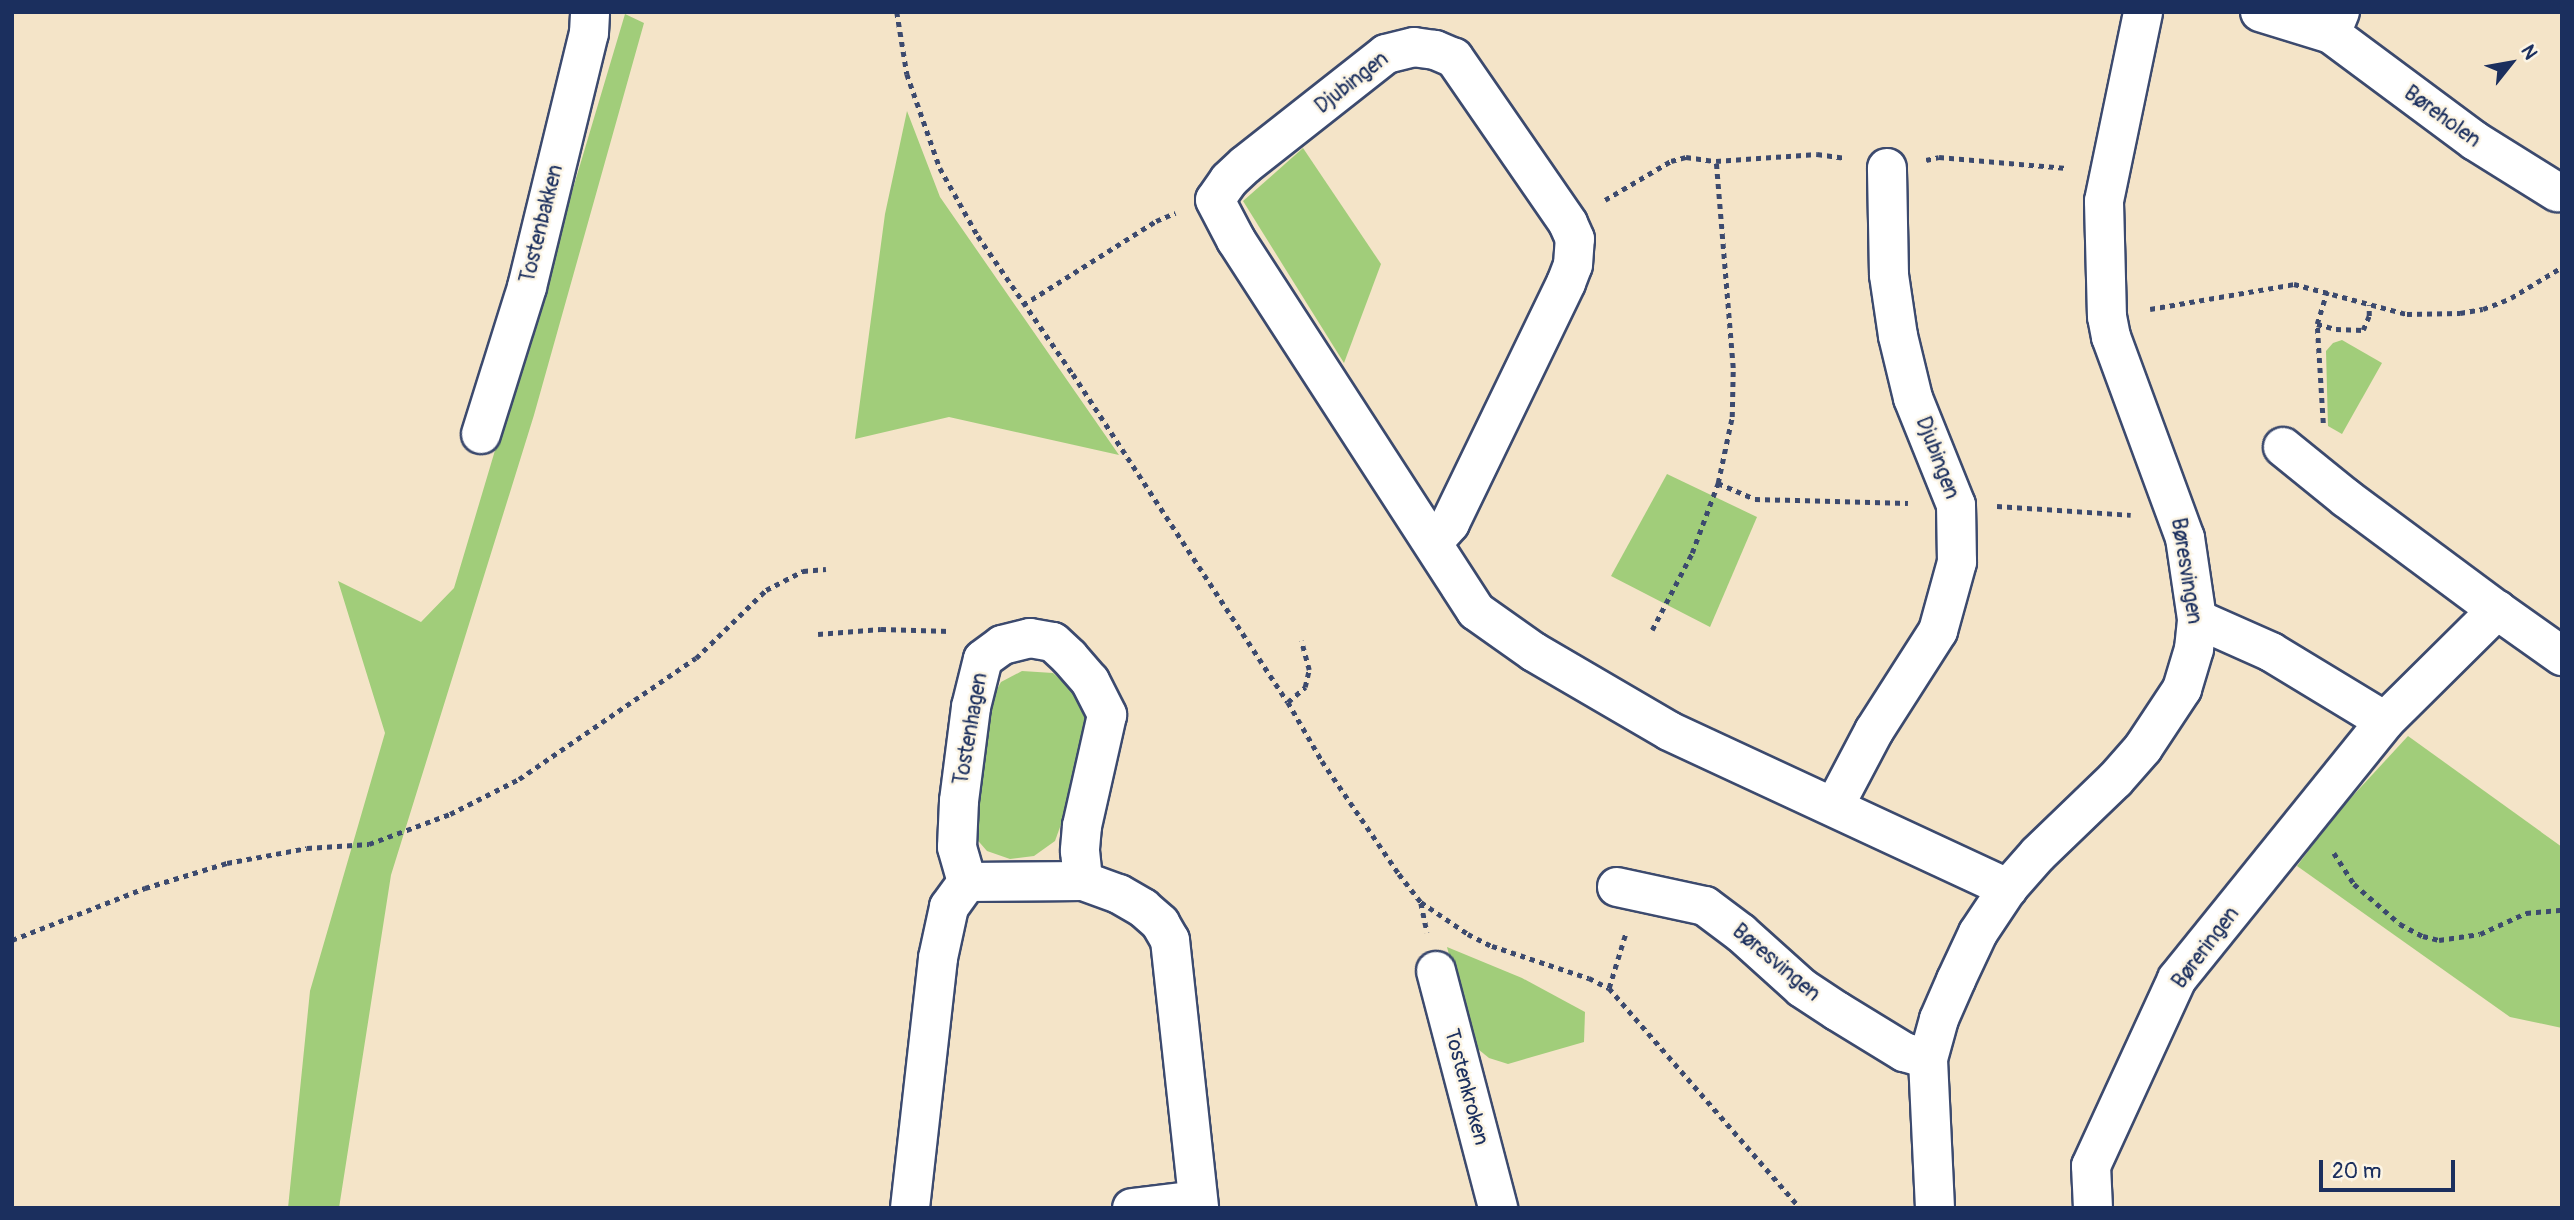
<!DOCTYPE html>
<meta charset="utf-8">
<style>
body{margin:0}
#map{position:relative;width:2574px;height:1220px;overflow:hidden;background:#f4e4c8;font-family:Pangolin,sans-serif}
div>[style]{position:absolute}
.green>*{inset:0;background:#a1cd7a}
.path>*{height:4.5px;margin-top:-2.25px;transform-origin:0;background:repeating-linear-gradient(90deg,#3c4a6e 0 5px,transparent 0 10px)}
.roads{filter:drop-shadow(2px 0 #3c4a6e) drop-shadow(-2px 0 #3c4a6e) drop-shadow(0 2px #3c4a6e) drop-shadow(0 -2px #3c4a6e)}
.street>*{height:38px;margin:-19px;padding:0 19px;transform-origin:19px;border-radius:19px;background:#fff}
span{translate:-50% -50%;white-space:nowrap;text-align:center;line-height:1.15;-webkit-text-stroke:5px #fcf5e5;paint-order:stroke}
.street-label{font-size:21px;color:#1b2f5e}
.frame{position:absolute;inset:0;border:14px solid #1b2f5e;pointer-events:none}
.north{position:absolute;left:2476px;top:28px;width:70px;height:70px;-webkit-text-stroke:5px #fcf5e5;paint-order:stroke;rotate:59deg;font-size:19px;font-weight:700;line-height:28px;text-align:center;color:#1b2f5e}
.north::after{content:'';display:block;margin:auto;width:24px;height:32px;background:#1b2f5e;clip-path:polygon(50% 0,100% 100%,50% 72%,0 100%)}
.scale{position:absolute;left:2319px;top:1160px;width:136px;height:32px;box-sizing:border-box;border:4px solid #1b2f5e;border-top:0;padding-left:9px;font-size:21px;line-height:24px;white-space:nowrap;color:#1b2f5e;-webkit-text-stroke:5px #fcf5e5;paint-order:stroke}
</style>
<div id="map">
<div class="green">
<div style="clip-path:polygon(625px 14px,644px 23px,534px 415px,391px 875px,339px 1208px,288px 1208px,310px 991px,385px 733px,338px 581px,421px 622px,454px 588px)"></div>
<div style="clip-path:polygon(907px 111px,940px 197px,1119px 455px,949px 417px,855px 439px,885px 214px)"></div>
<div style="clip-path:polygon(1303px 148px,1381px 264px,1344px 363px,1243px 201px)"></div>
<div style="clip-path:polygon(2342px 340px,2382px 363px,2342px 434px,2328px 426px,2326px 351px,2333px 343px)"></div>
<div style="clip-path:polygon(1667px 474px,1757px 517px,1710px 627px,1611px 576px)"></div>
<div style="clip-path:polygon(1022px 671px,1053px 673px,1077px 694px,1090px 719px,1069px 802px,1055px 841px,1034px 856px,1010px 859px,987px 851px,973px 835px,987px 708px,1001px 682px)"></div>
<div style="clip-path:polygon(2408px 736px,2562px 847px,2562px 1028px,2510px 1017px,2297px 866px,2336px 814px)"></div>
<div style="clip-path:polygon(1447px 947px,1522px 978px,1585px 1012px,1584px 1042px,1508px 1064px,1489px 1058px,1473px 1045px)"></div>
</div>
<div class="path">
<div style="left:897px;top:12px;width:63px;rotate:80.8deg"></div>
<div style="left:907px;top:74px;width:100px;rotate:70.7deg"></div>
<div style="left:940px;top:168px;width:78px;rotate:60.8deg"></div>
<div style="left:978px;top:236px;width:168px;rotate:55.5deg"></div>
<div style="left:1073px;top:374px;width:392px;rotate:56.8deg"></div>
<div style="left:1288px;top:702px;width:68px;rotate:60deg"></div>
<div style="left:1322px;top:761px;width:137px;rotate:55.7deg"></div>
<div style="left:1399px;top:874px;width:36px;rotate:52deg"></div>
<div style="left:1421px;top:902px;width:57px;rotate:34.2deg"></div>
<div style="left:1468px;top:934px;width:27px;rotate:27deg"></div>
<div style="left:1492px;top:946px;width:102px;rotate:18.3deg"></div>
<div style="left:1589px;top:978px;width:22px;rotate:27deg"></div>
<div style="left:1609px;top:988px;width:291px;rotate:49deg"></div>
<div style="left:1926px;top:160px;width:13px;rotate:-13deg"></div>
<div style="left:1939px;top:157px;width:128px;rotate:4.9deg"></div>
<div style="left:1605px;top:200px;width:77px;rotate:-30.6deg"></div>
<div style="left:1671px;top:161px;width:16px;rotate:-15deg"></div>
<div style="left:1686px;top:157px;width:30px;rotate:8deg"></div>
<div style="left:1716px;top:161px;width:101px;rotate:-4deg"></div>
<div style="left:1817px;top:154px;width:29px;rotate:8deg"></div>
<div style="left:1023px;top:305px;width:157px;rotate:-32.3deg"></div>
<div style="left:1156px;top:221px;width:21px;rotate:-23deg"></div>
<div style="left:2150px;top:309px;width:146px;rotate:-9.8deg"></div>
<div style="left:2294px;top:284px;width:117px;rotate:14.9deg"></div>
<div style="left:2407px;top:314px;width:53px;rotate:-1.1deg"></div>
<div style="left:2460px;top:313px;width:23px;rotate:-10deg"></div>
<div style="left:2483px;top:309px;width:30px;rotate:-21deg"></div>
<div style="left:2511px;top:298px;width:60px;rotate:-31.3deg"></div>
<div style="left:2317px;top:324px;width:20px;rotate:15deg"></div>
<div style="left:2336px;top:329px;width:27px;rotate:2deg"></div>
<div style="left:2363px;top:330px;width:15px;rotate:-67deg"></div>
<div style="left:2369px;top:316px;width:11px;rotate:-90deg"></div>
<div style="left:2323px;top:423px;width:99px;rotate:-93.5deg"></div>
<div style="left:2317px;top:324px;width:34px;rotate:-73deg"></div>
<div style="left:1718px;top:483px;width:40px;rotate:23.4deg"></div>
<div style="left:1755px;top:499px;width:153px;rotate:1.5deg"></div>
<div style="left:1997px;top:506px;width:134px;rotate:3.8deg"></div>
<div style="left:1652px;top:630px;width:87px;rotate:-62.5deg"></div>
<div style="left:1692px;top:553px;width:75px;rotate:-69.6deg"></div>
<div style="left:1718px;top:483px;width:67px;rotate:-78deg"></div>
<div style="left:1732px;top:417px;width:49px;rotate:-88.8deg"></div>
<div style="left:1733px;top:368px;width:208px;rotate:-94.7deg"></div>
<div style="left:818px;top:634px;width:63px;rotate:-4.5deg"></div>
<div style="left:881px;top:629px;width:69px;rotate:1.7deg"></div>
<div style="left:1288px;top:702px;width:23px;rotate:-41deg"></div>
<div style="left:1305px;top:687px;width:17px;rotate:-77deg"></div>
<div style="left:1309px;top:670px;width:30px;rotate:-105deg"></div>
<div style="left:2334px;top:853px;width:37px;rotate:57deg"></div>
<div style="left:2354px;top:884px;width:61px;rotate:41deg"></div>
<div style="left:2400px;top:924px;width:26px;rotate:28deg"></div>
<div style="left:2423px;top:936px;width:16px;rotate:14deg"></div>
<div style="left:2439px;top:940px;width:41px;rotate:-8.3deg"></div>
<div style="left:2480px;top:934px;width:51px;rotate:-24.5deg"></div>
<div style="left:2526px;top:913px;width:36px;rotate:-5deg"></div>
<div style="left:1421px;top:903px;width:30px;rotate:78deg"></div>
<div style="left:12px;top:940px;width:143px;rotate:-21.4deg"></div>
<div style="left:145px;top:888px;width:86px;rotate:-17deg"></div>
<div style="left:227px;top:863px;width:81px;rotate:-10.6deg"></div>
<div style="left:307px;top:848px;width:62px;rotate:-3.7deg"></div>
<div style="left:369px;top:844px;width:86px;rotate:-20.3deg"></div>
<div style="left:450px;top:814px;width:77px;rotate:-26.9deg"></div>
<div style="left:519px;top:779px;width:214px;rotate:-34.4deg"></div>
<div style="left:696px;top:658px;width:98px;rotate:-44.2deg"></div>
<div style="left:766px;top:590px;width:42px;rotate:-27.2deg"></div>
<div style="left:803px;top:571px;width:23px;rotate:-5deg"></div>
<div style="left:1609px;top:988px;width:59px;rotate:-73.1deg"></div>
</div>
<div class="roads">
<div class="street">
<div style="left:2260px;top:12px;width:74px;rotate:17.2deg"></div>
<div style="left:2331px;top:34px;width:24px;rotate:-68deg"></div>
<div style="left:2331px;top:34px;width:179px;rotate:36.6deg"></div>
<div style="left:2475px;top:141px;width:97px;rotate:31.9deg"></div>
<div style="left:481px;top:434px;width:154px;rotate:-72.6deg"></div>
<div style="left:527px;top:287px;width:261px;rotate:-76.3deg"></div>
<div style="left:589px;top:33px;width:21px;rotate:-87deg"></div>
<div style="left:2283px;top:447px;width:81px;rotate:39deg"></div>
<div style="left:2346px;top:498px;width:188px;rotate:36.6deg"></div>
<div style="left:1434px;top:541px;width:24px;rotate:-48deg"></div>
<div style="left:1450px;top:523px;width:267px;rotate:-64.2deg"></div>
<div style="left:1566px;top:283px;width:19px;rotate:-69deg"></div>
<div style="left:1573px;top:265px;width:26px;rotate:-86deg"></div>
<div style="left:1575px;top:239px;width:17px;rotate:-114deg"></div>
<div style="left:1568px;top:223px;width:201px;rotate:-124.6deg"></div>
<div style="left:1454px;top:58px;width:21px;rotate:-157deg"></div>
<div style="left:1435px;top:50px;width:21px;rotate:-172deg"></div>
<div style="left:1414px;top:47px;width:29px;rotate:166deg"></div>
<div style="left:1386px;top:54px;width:179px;rotate:141.8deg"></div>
<div style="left:1245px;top:165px;width:22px;rotate:137deg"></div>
<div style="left:1229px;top:180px;width:24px;rotate:125deg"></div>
<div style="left:1215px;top:200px;width:45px;rotate:62.3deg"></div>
<div style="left:1236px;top:240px;width:442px;rotate:57.1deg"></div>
<div style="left:1476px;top:611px;width:71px;rotate:35.3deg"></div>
<div style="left:1534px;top:652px;width:156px;rotate:30.3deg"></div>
<div style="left:1669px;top:731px;width:374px;rotate:24.9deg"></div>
<div style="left:2197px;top:619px;width:81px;rotate:24deg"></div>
<div style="left:2271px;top:652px;width:133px;rotate:31.2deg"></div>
<div style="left:1835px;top:805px;width:84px;rotate:-62.2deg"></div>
<div style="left:1874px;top:731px;width:119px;rotate:-57.4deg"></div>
<div style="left:1938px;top:631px;width:72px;rotate:-74.6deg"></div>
<div style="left:1957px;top:562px;width:57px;rotate:-91deg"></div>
<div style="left:1956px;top:505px;width:115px;rotate:-111.9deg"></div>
<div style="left:1913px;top:398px;width:64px;rotate:-103.6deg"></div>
<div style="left:1898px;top:336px;width:62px;rotate:-98.4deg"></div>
<div style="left:1889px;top:275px;width:107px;rotate:-91.1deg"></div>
<div style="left:967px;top:882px;width:36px;rotate:-106deg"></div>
<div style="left:957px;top:847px;width:46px;rotate:-87.5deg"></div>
<div style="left:959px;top:801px;width:95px;rotate:-82.7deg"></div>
<div style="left:971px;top:707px;width:49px;rotate:-76deg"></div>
<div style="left:983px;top:659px;width:24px;rotate:-36deg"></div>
<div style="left:1002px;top:645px;width:29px;rotate:-14deg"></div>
<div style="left:1030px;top:638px;width:23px;rotate:10deg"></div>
<div style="left:1053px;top:642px;width:22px;rotate:43deg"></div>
<div style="left:1069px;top:657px;width:32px;rotate:49deg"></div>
<div style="left:1090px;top:681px;width:38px;rotate:63deg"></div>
<div style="left:1107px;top:715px;width:114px;rotate:102.7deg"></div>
<div style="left:1082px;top:826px;width:25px;rotate:95deg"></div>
<div style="left:1080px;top:851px;width:30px;rotate:84deg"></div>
<div style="left:1617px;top:887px;width:90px;rotate:12.2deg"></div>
<div style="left:1705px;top:906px;width:45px;rotate:36.9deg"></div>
<div style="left:1741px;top:933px;width:82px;rotate:42deg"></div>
<div style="left:1802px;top:988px;width:42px;rotate:33.3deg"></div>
<div style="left:1837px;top:1011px;width:79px;rotate:31.5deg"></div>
<div style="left:1904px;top:1052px;width:25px;rotate:16deg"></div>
<div style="left:1436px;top:971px;width:245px;rotate:75.3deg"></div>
<div style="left:910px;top:1208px;width:252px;rotate:-83.6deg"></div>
<div style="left:938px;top:958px;width:52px;rotate:-77.8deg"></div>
<div style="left:949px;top:907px;width:31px;rotate:-54deg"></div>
<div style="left:967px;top:882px;width:116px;rotate:-0.5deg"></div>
<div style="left:1083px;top:881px;width:38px;rotate:20deg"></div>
<div style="left:1119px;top:894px;width:28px;rotate:30deg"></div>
<div style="left:1143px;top:908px;width:23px;rotate:41deg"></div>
<div style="left:1160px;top:923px;width:20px;rotate:60deg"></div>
<div style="left:1170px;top:940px;width:270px;rotate:83.8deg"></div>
<div style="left:1132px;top:1208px;width:66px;rotate:-6.9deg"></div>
<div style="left:1935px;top:1208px;width:149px;rotate:-92.7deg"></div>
<div style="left:1928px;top:1059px;width:41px;rotate:-74.6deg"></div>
<div style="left:1939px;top:1019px;width:43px;rotate:-66.4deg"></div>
<div style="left:1956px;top:980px;width:52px;rotate:-64.9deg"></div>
<div style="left:1978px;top:933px;width:54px;rotate:-56.3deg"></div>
<div style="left:2008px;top:888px;width:45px;rotate:-48.6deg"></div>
<div style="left:2038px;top:854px;width:107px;rotate:-43.9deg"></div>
<div style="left:2115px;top:780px;width:43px;rotate:-48.8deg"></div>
<div style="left:2143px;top:748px;width:71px;rotate:-56.5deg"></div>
<div style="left:2182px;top:689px;width:42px;rotate:-73.3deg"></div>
<div style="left:2194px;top:649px;width:30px;rotate:-84deg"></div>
<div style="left:2197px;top:619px;width:82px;rotate:-98.4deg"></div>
<div style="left:2185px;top:538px;width:214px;rotate:-110.2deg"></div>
<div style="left:2111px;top:337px;width:20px;rotate:-101deg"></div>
<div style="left:2107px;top:317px;width:116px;rotate:-91.5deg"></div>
<div style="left:2104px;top:201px;width:193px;rotate:-78.3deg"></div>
<div style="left:2093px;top:1208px;width:42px;rotate:-92.7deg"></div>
<div style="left:2091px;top:1166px;width:206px;rotate:-65.3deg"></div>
<div style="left:2177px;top:979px;width:331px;rotate:-51.1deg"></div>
<div style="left:2385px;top:721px;width:158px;rotate:-44.7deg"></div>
<div style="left:2497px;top:610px;width:80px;rotate:35.3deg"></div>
</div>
</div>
<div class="street-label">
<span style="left:1352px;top:83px;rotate:-38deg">Djubingen</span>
<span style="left:2442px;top:117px;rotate:36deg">Børeholen</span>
<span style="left:542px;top:224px;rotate:-76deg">Tostenbakken</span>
<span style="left:1937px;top:458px;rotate:69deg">Djubingen</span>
<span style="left:2186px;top:571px;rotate:81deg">Børesvingen</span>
<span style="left:971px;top:729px;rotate:-80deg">Tostenhagen</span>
<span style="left:2206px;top:948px;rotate:-53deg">Børeringen</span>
<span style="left:1776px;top:963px;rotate:40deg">Børesvingen</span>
<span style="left:1466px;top:1087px;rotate:75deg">Tostenkroken</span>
</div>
<div class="frame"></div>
<div class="north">N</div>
<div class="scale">20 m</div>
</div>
